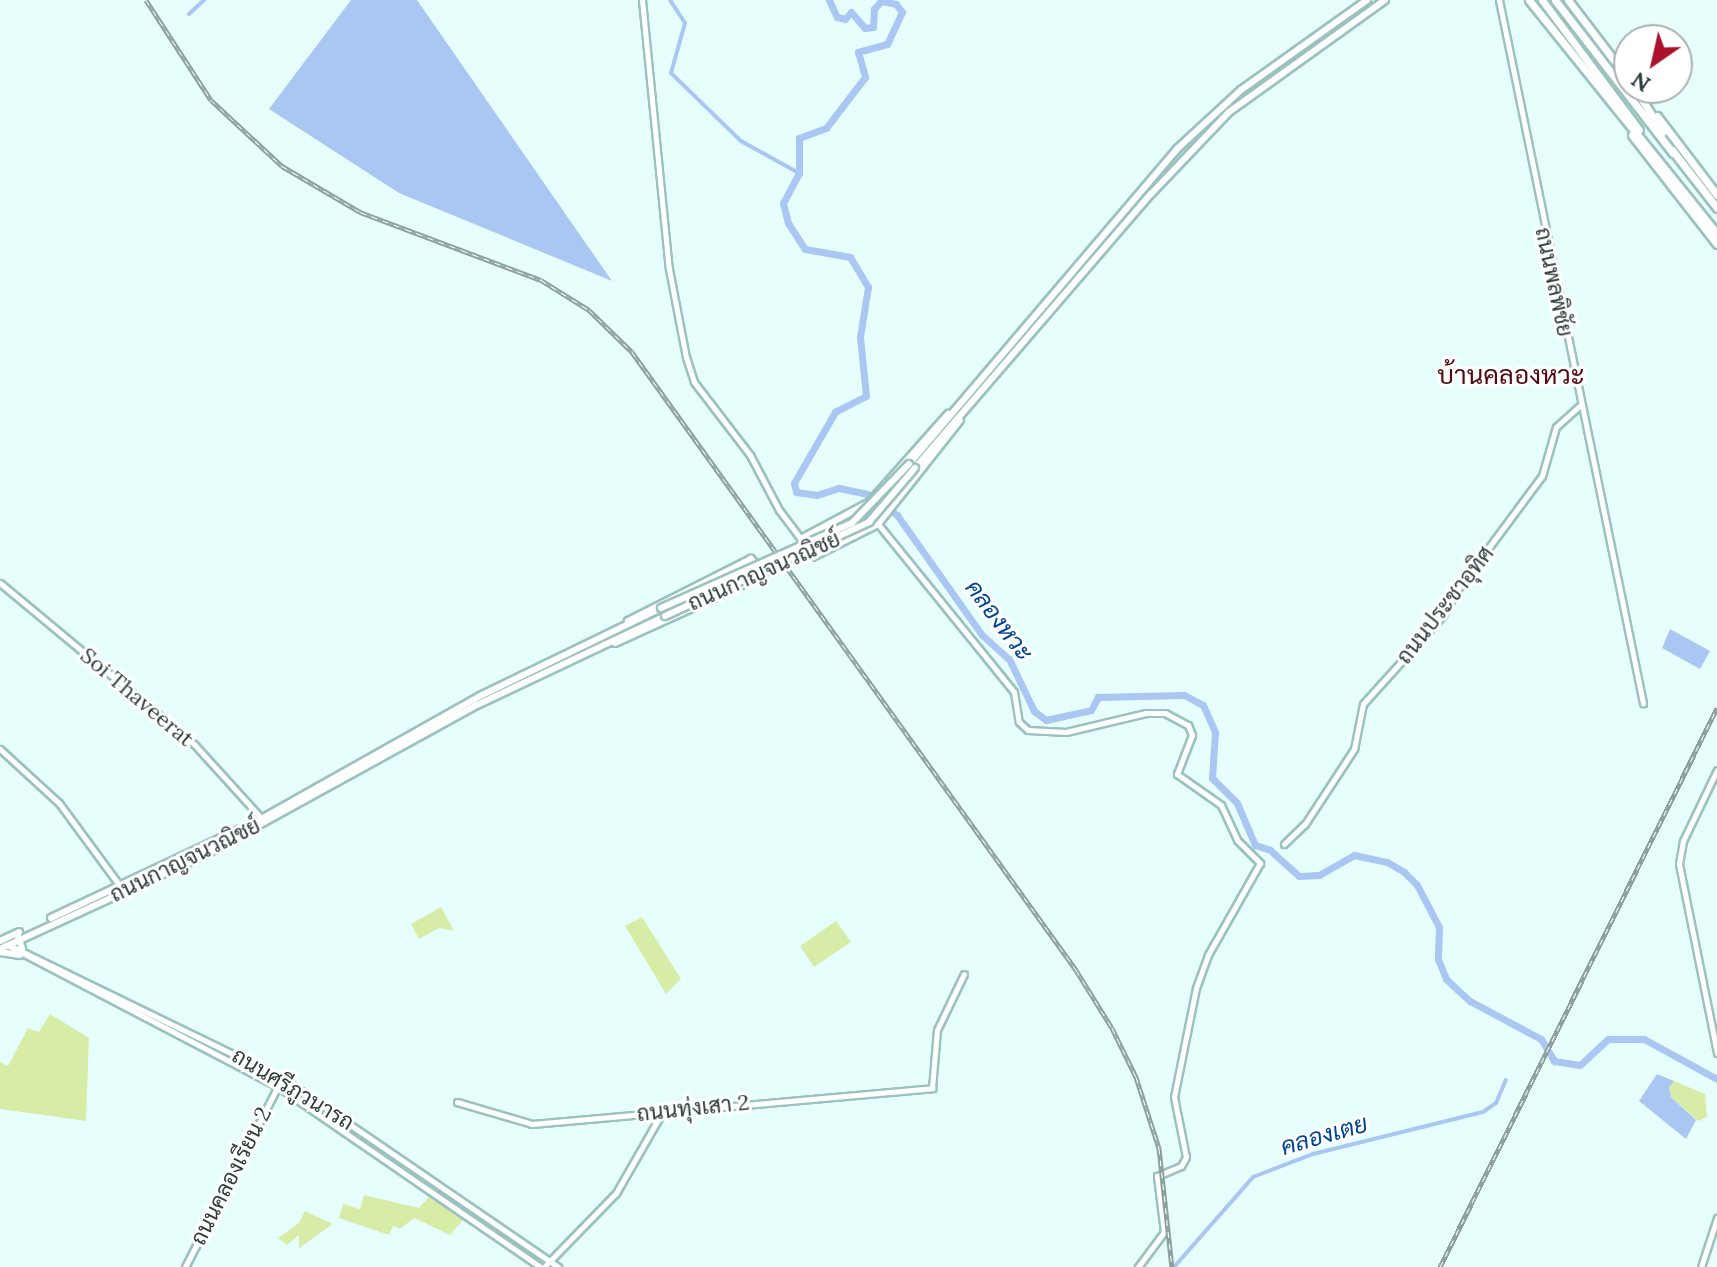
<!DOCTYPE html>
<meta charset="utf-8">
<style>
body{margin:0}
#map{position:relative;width:1717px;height:1267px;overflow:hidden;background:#e6fffc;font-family:Lora,Sarabun,serif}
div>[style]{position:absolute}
.green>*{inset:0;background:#d7eda7}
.water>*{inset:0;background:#a9c7f2}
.canal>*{height:4px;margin:-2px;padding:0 2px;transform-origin:2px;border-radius:2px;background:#a9c7f2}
.river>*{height:7px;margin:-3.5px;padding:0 3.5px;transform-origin:3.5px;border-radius:3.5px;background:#a9c7f2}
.roads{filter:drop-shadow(2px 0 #9ac2bf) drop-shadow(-2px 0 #9ac2bf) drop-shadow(0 2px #9ac2bf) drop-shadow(0 -2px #9ac2bf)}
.secondary>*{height:5px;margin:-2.5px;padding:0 2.5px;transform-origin:2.5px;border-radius:2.5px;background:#fff}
.primary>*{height:6px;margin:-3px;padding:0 3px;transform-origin:3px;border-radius:3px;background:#fff}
.highway>*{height:7px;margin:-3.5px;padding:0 3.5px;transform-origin:3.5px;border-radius:3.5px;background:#fff}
.rail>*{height:5px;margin-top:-2.5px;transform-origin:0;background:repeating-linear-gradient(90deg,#fff 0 6px,#8da2a0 0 12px);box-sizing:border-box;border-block:2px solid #8da2a0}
.bridges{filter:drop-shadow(2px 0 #9ac2bf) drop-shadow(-2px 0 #9ac2bf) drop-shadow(0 2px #9ac2bf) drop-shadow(0 -2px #9ac2bf)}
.primary-bridge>*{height:6px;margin:-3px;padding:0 3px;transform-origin:3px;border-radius:3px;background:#fff}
span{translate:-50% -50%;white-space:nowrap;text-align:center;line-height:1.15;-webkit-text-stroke:6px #fff;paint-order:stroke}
.street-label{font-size:22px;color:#2d3e3d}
.water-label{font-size:24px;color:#004494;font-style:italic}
.quarter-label{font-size:26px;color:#510c13}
.north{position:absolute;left:1613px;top:24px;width:80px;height:80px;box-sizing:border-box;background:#fff;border:2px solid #abb2b1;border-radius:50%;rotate:214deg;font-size:22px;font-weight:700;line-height:32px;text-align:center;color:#2d3e3d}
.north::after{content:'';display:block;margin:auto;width:28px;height:36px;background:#aa132a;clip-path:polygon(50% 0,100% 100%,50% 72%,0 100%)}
</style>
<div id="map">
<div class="green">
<div style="clip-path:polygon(441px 907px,454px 931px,439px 928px,419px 939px,411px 924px)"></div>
<div style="clip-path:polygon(642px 917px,681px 979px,666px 994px,625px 926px)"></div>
<div style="clip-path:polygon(836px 921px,851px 942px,814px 967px,800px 946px)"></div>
<div style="clip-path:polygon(50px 1014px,89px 1038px,86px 1121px,0 1109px,0 1062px,8px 1066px,28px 1028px,39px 1032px)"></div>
<div style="clip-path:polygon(1674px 1081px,1705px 1094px,1707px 1117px,1698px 1121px,1671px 1097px,1669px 1087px)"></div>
<div style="clip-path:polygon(431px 1194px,464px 1219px,450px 1235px,414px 1218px,400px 1229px,393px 1226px,389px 1235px,339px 1218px,343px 1204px,360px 1209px,364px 1195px,419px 1208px)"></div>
<div style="clip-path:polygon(305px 1211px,333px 1224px,299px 1248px,299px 1235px,287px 1245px,278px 1238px,299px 1223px)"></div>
</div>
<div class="water">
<div style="clip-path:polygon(351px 0,417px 0,612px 281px,399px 193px,269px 109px)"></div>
<div style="clip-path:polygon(1670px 629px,1710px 651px,1700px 669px,1662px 648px)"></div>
<div style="clip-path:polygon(1657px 1074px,1674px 1081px,1669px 1087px,1671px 1097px,1696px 1120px,1686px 1139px,1639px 1101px)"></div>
</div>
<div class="canal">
<div style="left:670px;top:0;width:27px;rotate:57deg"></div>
<div style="left:685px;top:23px;width:52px;rotate:105.6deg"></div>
<div style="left:671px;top:73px;width:98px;rotate:44.2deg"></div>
<div style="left:741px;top:141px;width:66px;rotate:28.9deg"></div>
<div style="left:189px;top:14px;width:21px;rotate:-43deg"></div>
<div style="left:1174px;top:1267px;width:120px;rotate:-48.7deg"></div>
<div style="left:1253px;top:1177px;width:64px;rotate:-21deg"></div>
<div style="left:1313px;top:1154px;width:175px;rotate:-13.9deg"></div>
<div style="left:1483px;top:1112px;width:16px;rotate:-35deg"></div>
<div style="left:1496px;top:1103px;width:25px;rotate:-67deg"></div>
</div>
<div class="river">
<div style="left:829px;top:0;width:19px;rotate:65deg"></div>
<div style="left:837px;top:17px;width:8px;rotate:14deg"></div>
<div style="left:845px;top:19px;width:9px;rotate:-49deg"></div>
<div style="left:851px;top:12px;width:21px;rotate:49deg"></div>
<div style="left:865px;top:28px;width:8px;rotate:-7deg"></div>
<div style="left:873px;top:27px;width:18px;rotate:-87deg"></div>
<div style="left:874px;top:9px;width:11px;rotate:-49deg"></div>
<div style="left:881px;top:1px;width:15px;rotate:11deg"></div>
<div style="left:896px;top:4px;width:10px;rotate:53deg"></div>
<div style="left:902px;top:12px;width:35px;rotate:115deg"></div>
<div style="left:887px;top:44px;width:30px;rotate:165deg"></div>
<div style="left:858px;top:52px;width:26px;rotate:74deg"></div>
<div style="left:865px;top:77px;width:64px;rotate:127.4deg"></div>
<div style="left:826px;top:128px;width:29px;rotate:160deg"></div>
<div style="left:799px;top:138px;width:35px;rotate:90deg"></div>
<div style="left:799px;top:173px;width:34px;rotate:118deg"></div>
<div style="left:783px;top:203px;width:21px;rotate:76deg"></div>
<div style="left:788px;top:223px;width:31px;rotate:57deg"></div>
<div style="left:805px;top:249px;width:46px;rotate:10.1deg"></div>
<div style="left:850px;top:257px;width:35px;rotate:59deg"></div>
<div style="left:868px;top:287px;width:51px;rotate:99.1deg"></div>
<div style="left:860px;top:337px;width:59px;rotate:84.2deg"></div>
<div style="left:866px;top:396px;width:35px;rotate:153deg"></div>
<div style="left:835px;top:412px;width:82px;rotate:120deg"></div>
<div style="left:794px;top:483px;width:9px;rotate:77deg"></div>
<div style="left:796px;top:492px;width:21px;rotate:8deg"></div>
<div style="left:817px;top:495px;width:23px;rotate:-18deg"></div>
<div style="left:839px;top:488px;width:29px;rotate:12deg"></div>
<div style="left:867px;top:494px;width:37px;rotate:35deg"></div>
<div style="left:897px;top:515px;width:147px;rotate:54.7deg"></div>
<div style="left:982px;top:635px;width:36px;rotate:42deg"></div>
<div style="left:1009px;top:659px;width:58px;rotate:64.3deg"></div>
<div style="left:1034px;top:711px;width:15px;rotate:37deg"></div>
<div style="left:1046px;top:720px;width:46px;rotate:-12.5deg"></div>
<div style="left:1091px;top:710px;width:15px;rotate:-62deg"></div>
<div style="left:1098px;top:697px;width:86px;rotate:-1.3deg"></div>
<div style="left:1184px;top:695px;width:21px;rotate:28deg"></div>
<div style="left:1203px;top:705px;width:30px;rotate:66deg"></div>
<div style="left:1215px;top:732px;width:46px;rotate:93.7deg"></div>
<div style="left:1212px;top:778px;width:35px;rotate:45deg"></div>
<div style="left:1237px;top:803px;width:46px;rotate:66.8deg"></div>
<div style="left:1255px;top:845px;width:16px;rotate:18deg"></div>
<div style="left:1270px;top:850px;width:39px;rotate:42deg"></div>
<div style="left:1299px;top:876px;width:20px;rotate:-3deg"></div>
<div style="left:1319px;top:875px;width:40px;rotate:-29.7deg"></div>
<div style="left:1354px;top:855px;width:34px;rotate:12deg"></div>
<div style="left:1387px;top:862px;width:20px;rotate:30deg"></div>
<div style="left:1404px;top:872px;width:18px;rotate:45deg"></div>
<div style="left:1417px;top:885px;width:47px;rotate:62.4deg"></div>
<div style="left:1439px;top:927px;width:32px;rotate:92deg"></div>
<div style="left:1438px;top:959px;width:22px;rotate:68deg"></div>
<div style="left:1446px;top:979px;width:33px;rotate:43deg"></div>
<div style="left:1470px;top:1001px;width:81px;rotate:28.2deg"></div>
<div style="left:1541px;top:1039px;width:26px;rotate:59deg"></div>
<div style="left:1554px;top:1061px;width:26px;rotate:9deg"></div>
<div style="left:1580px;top:1065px;width:38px;rotate:-43deg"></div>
<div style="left:1608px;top:1039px;width:36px"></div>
<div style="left:1644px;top:1039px;width:83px;rotate:28.7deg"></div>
</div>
<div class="roads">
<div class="secondary">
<div style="left:642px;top:0;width:270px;rotate:84.3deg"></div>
<div style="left:669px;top:269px;width:90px;rotate:79.1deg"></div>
<div style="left:686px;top:357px;width:26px;rotate:72deg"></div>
<div style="left:694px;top:382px;width:92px;rotate:52.5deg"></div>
<div style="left:750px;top:455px;width:62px;rotate:62.2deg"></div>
<div style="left:779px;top:510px;width:38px;rotate:53deg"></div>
<div style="left:1499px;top:0;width:718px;rotate:78.42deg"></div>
<div style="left:807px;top:549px;width:9px;rotate:58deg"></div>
<div style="left:812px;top:557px;width:74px;rotate:-26.6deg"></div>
<div style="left:878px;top:524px;width:216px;rotate:51deg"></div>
<div style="left:1014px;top:692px;width:30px;rotate:81deg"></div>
<div style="left:1019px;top:722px;width:12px;rotate:42deg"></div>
<div style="left:1028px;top:730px;width:38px;rotate:3deg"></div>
<div style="left:1066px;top:732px;width:82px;rotate:-13.4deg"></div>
<div style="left:1146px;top:713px;width:19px"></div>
<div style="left:1165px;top:713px;width:26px;rotate:28deg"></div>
<div style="left:1188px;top:725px;width:11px;rotate:68deg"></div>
<div style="left:1192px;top:735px;width:42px;rotate:111deg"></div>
<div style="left:1177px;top:774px;width:54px;rotate:35.2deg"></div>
<div style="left:1221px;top:805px;width:38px;rotate:65deg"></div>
<div style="left:1237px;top:840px;width:33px;rotate:45deg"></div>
<div style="left:1260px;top:863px;width:106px;rotate:119.5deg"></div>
<div style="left:1208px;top:955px;width:35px;rotate:110deg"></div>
<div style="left:1196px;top:988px;width:111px;rotate:101.4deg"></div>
<div style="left:1174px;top:1097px;width:61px;rotate:78.7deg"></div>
<div style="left:1186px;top:1157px;width:10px;rotate:119deg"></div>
<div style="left:1181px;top:1166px;width:26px;rotate:157deg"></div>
<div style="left:1157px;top:1176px;width:56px;rotate:82.9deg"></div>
<div style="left:1164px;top:1232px;width:44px;rotate:126.6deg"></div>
<div style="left:0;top:583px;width:252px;rotate:39.7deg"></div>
<div style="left:194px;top:744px;width:103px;rotate:47.8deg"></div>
<div style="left:0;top:749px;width:80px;rotate:42.5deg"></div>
<div style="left:59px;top:803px;width:103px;rotate:53.7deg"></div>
<div style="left:1717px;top:770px;width:79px;rotate:115.6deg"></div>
<div style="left:1683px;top:841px;width:23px;rotate:100deg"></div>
<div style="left:1679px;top:864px;width:193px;rotate:78.6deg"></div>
<div style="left:1284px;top:844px;width:29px;rotate:-44deg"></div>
<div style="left:1305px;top:824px;width:90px;rotate:-56.8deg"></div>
<div style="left:1354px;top:749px;width:46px;rotate:-78.7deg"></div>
<div style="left:1363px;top:704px;width:120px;rotate:-48deg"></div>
<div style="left:1443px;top:615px;width:62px;rotate:-60.1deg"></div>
<div style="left:1474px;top:561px;width:8px;rotate:-23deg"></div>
<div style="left:1481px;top:558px;width:102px;rotate:-53.4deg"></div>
<div style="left:1542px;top:476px;width:51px;rotate:-74.1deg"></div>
<div style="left:1556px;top:427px;width:31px;rotate:-42deg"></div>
<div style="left:9px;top:945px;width:304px;rotate:26deg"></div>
<div style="left:282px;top:1078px;width:335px;rotate:34.4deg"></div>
<div style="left:9px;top:946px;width:302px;rotate:27.6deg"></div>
<div style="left:277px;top:1086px;width:319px;rotate:34.5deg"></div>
<div style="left:457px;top:1102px;width:78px;rotate:16.3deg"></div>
<div style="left:532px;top:1124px;width:402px;rotate:-5.1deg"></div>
<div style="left:932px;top:1088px;width:58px;rotate:-85.1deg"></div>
<div style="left:937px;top:1030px;width:62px;rotate:-64.3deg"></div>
<div style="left:185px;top:1267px;width:212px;rotate:-62.8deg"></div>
<div style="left:544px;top:1267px;width:103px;rotate:-45.8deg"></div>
<div style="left:616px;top:1193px;width:95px;rotate:-60.2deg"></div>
<div style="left:1701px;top:1267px;width:52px;rotate:-71.9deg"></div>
</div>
<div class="primary">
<div style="left:909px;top:464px;width:414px;rotate:-49.6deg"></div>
<div style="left:1177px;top:149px;width:87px;rotate:-42.7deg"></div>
<div style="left:1241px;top:90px;width:155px;rotate:-35.5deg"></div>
<div style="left:915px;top:468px;width:362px;rotate:-49.3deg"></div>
<div style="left:1151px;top:194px;width:113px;rotate:-46.4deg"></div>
<div style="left:1229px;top:112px;width:192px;rotate:-35.7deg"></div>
<div style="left:878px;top:524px;width:132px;rotate:-51.7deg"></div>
<div style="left:801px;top:539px;width:78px;rotate:-28.2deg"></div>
<div style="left:870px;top:502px;width:118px;rotate:-48.4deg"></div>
<div style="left:615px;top:643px;width:164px;rotate:-24.5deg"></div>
<div style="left:764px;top:575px;width:21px;rotate:-129deg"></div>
<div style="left:751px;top:559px;width:138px;rotate:153.2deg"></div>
<div style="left:51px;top:918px;width:232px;rotate:-25.2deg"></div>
<div style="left:261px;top:819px;width:253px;rotate:-29.3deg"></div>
<div style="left:482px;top:695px;width:199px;rotate:-25.9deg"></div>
<div style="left:18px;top:936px;width:13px;rotate:72deg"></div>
<div style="left:0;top:941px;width:21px;rotate:-25deg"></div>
<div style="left:0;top:949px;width:225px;rotate:-24.7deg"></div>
<div style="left:204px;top:855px;width:311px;rotate:-28.8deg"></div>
<div style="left:477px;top:705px;width:208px;rotate:-25.3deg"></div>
<div style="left:0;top:952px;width:20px;rotate:9deg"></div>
</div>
<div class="highway">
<div style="left:1529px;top:0;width:300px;rotate:51.2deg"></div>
<div style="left:1542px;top:0;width:162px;rotate:53.3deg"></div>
<div style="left:1555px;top:0;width:193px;rotate:52.4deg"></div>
<div style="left:1568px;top:0;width:101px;rotate:52.7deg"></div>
<div style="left:1635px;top:88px;width:52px;rotate:58.5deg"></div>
<div style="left:1657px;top:116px;width:99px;rotate:52.8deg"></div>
<div style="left:1632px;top:135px;width:138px;rotate:52.1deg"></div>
<div style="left:1672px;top:150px;width:73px;rotate:52.2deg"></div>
</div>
</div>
<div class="rail">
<div style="left:146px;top:0;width:119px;rotate:57deg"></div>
<div style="left:211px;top:100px;width:97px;rotate:42.9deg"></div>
<div style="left:282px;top:166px;width:91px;rotate:30.5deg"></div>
<div style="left:360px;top:212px;width:193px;rotate:20.6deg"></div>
<div style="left:541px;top:280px;width:57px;rotate:32deg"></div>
<div style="left:589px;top:310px;width:60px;rotate:44.3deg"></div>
<div style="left:632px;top:352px;width:761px;rotate:54.3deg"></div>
<div style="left:1076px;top:970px;width:68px;rotate:58.2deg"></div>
<div style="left:1112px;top:1028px;width:55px;rotate:63.9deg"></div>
<div style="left:1136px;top:1077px;width:75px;rotate:72.1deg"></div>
<div style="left:1159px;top:1148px;width:120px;rotate:83.8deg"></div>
<div style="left:1440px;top:1267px;width:624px;rotate:-63.64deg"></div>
</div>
<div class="bridges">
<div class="primary-bridge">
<div style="left:661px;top:608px;width:209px;rotate:-24deg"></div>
<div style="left:852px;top:523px;width:82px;rotate:-46deg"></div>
<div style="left:665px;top:616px;width:225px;rotate:-24.7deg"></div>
<div style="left:869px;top:522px;width:71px;rotate:-49.6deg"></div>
</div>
</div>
<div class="street-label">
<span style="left:1554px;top:282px;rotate:78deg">ถนนพลพิชัย</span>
<span style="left:764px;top:571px;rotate:-24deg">ถนนกาญจนวณิชย์</span>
<span style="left:1445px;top:605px;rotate:-52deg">ถนนประชาอุทิศ</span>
<span style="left:137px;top:697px;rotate:40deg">Soi Thaveerat</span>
<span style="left:185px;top:860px;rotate:-26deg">ถนนกาญจนวณิชย์</span>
<span style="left:293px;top:1089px;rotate:31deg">ถนนศรีภูวนารถ</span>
<span style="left:693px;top:1108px;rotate:-6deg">ถนนทุ่งเสา 2</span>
<span style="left:231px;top:1176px;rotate:-63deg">ถนนคลองเรียน 2</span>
</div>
<div class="water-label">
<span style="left:999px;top:620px;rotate:53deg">คลองหวะ</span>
<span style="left:1324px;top:1135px;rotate:-16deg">คลองเตย</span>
</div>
<div class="quarter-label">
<span style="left:1511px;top:375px">บ้านคลองหวะ</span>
</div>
<div class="north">N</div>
</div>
